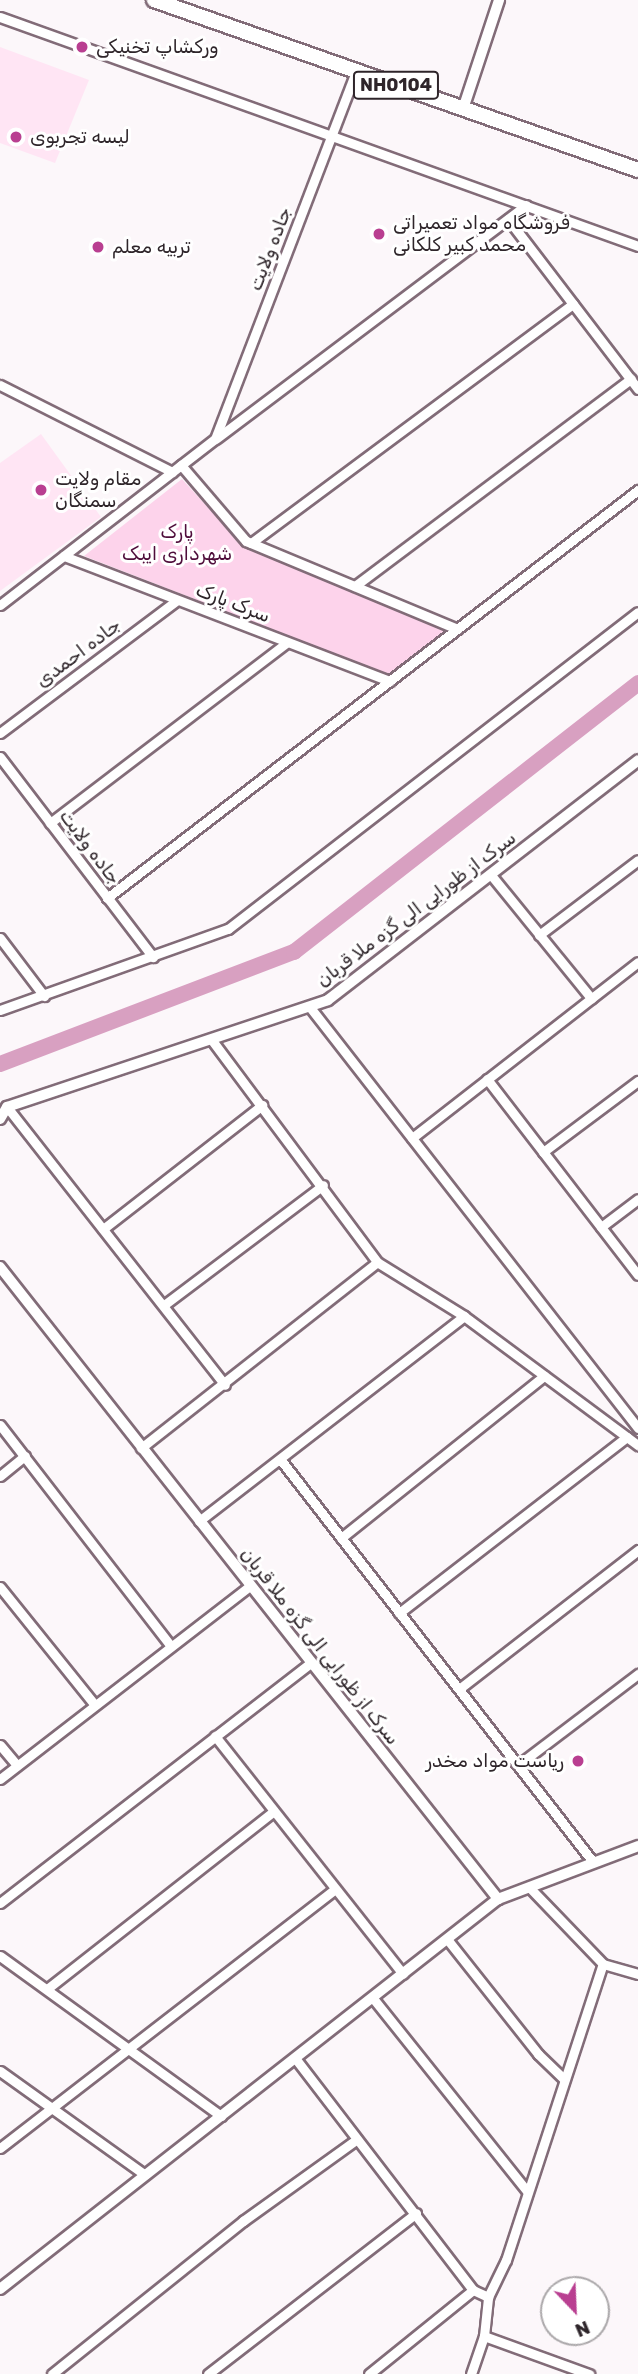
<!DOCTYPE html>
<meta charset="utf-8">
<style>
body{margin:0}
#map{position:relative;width:638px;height:2374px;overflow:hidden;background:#fcf7fa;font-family:Rubik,"Noto Naskh Arabic",sans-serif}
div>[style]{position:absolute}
.built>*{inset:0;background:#ffe5f4}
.green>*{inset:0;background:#fdd3eb}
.river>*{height:16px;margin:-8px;padding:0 8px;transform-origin:8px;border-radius:8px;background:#d8a0c1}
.roads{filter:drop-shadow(2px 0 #826c78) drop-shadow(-2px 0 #826c78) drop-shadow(0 2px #826c78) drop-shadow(0 -2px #826c78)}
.minor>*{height:9px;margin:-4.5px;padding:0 4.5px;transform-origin:4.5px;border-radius:4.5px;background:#fff}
.tertiary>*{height:10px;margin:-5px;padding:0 5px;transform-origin:5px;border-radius:5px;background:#fff}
.trunk>*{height:14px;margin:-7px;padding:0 7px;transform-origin:7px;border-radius:7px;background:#fff}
.dots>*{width:19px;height:19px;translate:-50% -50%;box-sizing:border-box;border:4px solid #fff;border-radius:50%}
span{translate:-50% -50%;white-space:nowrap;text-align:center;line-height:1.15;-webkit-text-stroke:6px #fff;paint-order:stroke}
.shield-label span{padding:2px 5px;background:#fff;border:2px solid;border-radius:5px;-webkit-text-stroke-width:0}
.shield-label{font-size:18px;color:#2e252a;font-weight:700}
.poi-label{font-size:19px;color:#2e252a}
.left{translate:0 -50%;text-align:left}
.right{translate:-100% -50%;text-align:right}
.street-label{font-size:19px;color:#2e252a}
.park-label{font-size:19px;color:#4f0d3b}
.north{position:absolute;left:540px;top:2276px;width:70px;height:70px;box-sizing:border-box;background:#fff;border:2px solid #aba8aa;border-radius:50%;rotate:157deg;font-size:19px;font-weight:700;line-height:28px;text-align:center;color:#2e252a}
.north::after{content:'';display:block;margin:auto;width:24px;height:32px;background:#b93f91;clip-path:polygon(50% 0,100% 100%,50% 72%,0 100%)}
</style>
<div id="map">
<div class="built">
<div style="clip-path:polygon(0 47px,89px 80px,55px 163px,0 143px)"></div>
<div style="clip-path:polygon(41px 434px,101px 517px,0 591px,0 463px)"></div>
</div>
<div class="green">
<div style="clip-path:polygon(182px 479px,241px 544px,448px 630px,392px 676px,84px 556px)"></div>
</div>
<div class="river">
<div style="left:0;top:1064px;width:315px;rotate:-20.9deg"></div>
<div style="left:294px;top:952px;width:437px;rotate:-38deg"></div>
</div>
<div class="roads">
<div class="minor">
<div style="left:0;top:17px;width:678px;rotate:19.74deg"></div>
<div style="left:508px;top:219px;width:214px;rotate:52.6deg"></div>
<div style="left:0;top:385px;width:193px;rotate:26.8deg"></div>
<div style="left:217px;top:438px;width:387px;rotate:-37deg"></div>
<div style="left:181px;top:465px;width:100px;rotate:49.5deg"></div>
<div style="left:246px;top:541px;width:229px;rotate:22.6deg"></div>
<div style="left:251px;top:543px;width:401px;rotate:-36.6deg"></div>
<div style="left:64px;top:556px;width:349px;rotate:21deg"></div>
<div style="left:355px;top:586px;width:345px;rotate:-36.9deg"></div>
<div style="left:0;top:605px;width:272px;rotate:-37.7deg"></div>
<div style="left:215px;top:439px;width:394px;rotate:-69deg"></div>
<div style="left:0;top:733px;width:221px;rotate:-36.9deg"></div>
<div style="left:0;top:757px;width:252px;rotate:52.6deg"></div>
<div style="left:50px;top:823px;width:297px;rotate:-37.3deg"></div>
<div style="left:491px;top:875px;width:159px;rotate:50.9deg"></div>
<div style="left:107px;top:898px;width:670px;rotate:-37.54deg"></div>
<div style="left:539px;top:935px;width:124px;rotate:-37.1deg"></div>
<div style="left:0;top:938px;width:73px;rotate:52.8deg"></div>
<div style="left:309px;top:1006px;width:535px;rotate:52.06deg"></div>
<div style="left:0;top:1010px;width:242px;rotate:-19.6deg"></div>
<div style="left:228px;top:929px;width:518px;rotate:-37.71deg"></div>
<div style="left:211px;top:1039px;width:278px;rotate:53.3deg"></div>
<div style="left:487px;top:1079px;width:247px;rotate:52.4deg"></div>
<div style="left:7px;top:1107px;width:353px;rotate:51.9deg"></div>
<div style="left:412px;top:1138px;width:286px;rotate:-37.9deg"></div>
<div style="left:543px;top:1152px;width:119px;rotate:-36.8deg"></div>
<div style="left:601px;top:1227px;width:46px;rotate:-37.1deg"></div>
<div style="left:103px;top:1229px;width:202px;rotate:-37.9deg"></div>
<div style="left:164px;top:1305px;width:199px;rotate:-37deg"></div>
<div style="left:0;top:1425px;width:279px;rotate:52.3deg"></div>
<div style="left:141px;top:1448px;width:300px;rotate:-38.2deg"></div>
<div style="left:377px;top:1262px;width:102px;rotate:31.8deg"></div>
<div style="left:464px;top:1316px;width:217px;rotate:36.6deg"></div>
<div style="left:280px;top:1459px;width:510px;rotate:52.16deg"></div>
<div style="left:0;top:1476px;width:32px;rotate:-39deg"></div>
<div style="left:199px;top:1521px;width:335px;rotate:-37.7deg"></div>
<div style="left:341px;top:1538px;width:260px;rotate:-38.6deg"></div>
<div style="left:0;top:1587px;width:151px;rotate:51.2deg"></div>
<div style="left:399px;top:1613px;width:288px;rotate:-37.7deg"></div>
<div style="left:459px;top:1689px;width:227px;rotate:-37.8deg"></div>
<div style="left:215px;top:1736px;width:303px;rotate:51.7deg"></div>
<div style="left:0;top:1745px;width:26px;rotate:50deg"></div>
<div style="left:518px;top:1765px;width:151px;rotate:-37.2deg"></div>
<div style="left:0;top:1779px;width:316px;rotate:-37.7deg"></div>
<div style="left:529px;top:1887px;width:107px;rotate:46.1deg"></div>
<div style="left:603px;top:1964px;width:36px;rotate:16deg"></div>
<div style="left:0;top:1903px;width:393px;rotate:-37.7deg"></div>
<div style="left:447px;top:1939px;width:147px;rotate:51.6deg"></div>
<div style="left:538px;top:2054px;width:36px;rotate:44deg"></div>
<div style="left:0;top:1956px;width:273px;rotate:35.9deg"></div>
<div style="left:47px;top:1989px;width:288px;rotate:-38.1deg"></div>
<div style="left:372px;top:1997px;width:248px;rotate:51.4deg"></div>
<div style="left:295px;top:2058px;width:292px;rotate:52.5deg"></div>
<div style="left:473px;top:2290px;width:17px;rotate:25deg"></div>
<div style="left:0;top:2071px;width:178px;rotate:35.6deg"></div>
<div style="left:0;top:2148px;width:423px;rotate:-37.7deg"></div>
<div style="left:484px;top:2336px;width:112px;rotate:19.9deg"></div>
<div style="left:52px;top:2374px;width:245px;rotate:-38.7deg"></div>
<div style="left:243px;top:2221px;width:140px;rotate:-35.7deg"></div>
<div style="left:208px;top:2374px;width:263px;rotate:-37.7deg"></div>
<div style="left:369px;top:2374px;width:134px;rotate:-38.9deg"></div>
<div style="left:471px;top:2374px;width:40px;rotate:-71.1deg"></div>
<div style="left:484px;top:2336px;width:39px;rotate:-84deg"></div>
<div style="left:488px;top:2297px;width:41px;rotate:-64.1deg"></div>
<div style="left:506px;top:2260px;width:311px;rotate:-71.9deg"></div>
</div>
<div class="tertiary">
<div style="left:463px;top:109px;width:115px;rotate:-71.7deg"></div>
<div style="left:0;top:1119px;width:14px;rotate:-60deg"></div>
<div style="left:7px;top:1107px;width:338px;rotate:-18.4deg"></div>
<div style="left:328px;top:1000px;width:392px;rotate:-37.7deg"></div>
<div style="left:0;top:1267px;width:805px;rotate:51.76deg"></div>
<div style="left:0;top:2289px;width:633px;rotate:-38.07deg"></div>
<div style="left:498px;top:1899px;width:150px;rotate:-20.7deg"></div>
</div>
<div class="trunk">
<div style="left:154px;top:0;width:513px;rotate:19.35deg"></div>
</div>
</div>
<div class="dots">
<div style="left:82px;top:47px;background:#b93f91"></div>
<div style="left:16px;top:137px;background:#b93f91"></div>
<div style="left:379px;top:234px;background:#b93f91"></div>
<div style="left:98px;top:247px;background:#b93f91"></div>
<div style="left:41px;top:490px;background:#b93f91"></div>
<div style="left:578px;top:1761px;background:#b93f91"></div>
</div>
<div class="shield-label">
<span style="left:396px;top:85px">NH0104</span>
</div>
<div class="poi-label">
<span class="left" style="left:96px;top:47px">ورکشاپ تخنیکی</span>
<span class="left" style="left:30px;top:137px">لیسه تجربوی</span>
<span class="left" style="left:393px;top:234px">فروشگاه مواد تعمیراتی<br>محمد کبیر کلکانی</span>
<span class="left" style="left:112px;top:247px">تربیه معلم</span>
<span class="left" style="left:55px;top:490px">مقام ولایت<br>سمنگان</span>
<span class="right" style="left:564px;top:1761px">ریاست مواد مخدر</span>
</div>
<div class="street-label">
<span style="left:270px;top:249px;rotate:-69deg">جاده ولایت</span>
<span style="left:233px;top:603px;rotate:21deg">سرک پارک</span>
<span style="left:78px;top:653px;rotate:-37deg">جاده احمدی</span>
<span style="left:90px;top:847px;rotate:53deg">جاده ولایت</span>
<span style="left:416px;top:909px;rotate:-37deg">سرک از ظورایی الی گزه ملا قربان</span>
<span style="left:320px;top:1646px;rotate:52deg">سرک از ظورایی الی گزه ملا قربان</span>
</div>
<div class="park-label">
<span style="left:177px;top:543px">پارک<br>شهرداری ایبک</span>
</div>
<div class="north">N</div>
</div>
